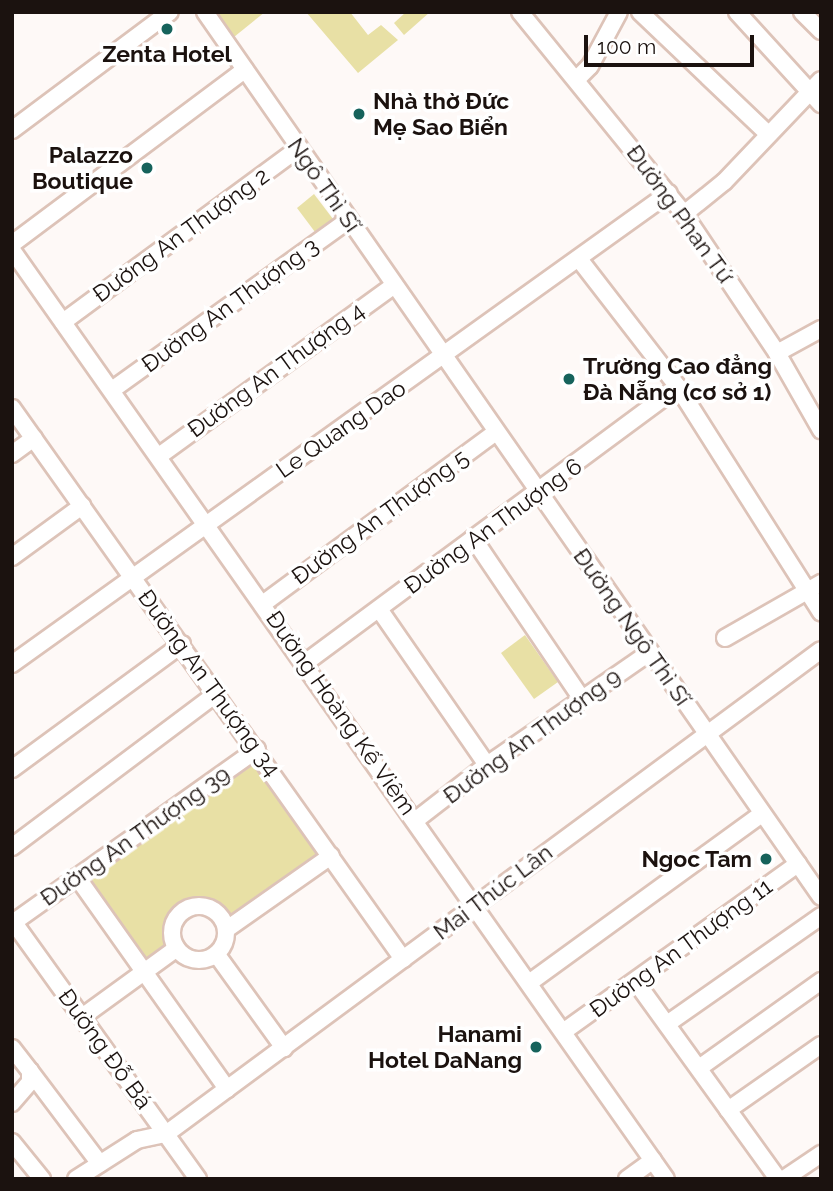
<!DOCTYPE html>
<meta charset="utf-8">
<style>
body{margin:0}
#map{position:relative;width:833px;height:1191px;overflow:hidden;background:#fef9f7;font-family:Raleway,sans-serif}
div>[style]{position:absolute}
.green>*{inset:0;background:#e8e0a5}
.roads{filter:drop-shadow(2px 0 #ddc3b8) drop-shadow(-2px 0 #ddc3b8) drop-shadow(0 2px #ddc3b8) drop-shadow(0 -2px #ddc3b8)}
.minor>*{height:16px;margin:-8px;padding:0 8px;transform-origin:8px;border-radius:8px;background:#fff}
.minor>.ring{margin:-8px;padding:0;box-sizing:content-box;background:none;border:16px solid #fff;border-radius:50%}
.dots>*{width:19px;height:19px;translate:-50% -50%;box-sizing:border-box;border:4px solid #fff;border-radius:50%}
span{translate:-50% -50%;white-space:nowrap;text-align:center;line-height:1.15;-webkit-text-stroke:7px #fff;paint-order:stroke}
.poi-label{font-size:23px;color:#1b120f;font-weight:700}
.left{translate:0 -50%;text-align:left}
.right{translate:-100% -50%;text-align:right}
.street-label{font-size:23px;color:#1b120f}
.frame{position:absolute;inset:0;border:14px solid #1b120f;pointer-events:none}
.scale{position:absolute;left:584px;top:35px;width:170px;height:32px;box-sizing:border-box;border:4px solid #1b120f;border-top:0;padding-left:9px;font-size:21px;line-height:24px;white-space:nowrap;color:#1b120f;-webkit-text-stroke:5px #fff;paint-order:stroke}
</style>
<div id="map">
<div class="green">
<div style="clip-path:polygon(217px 12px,265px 12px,234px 37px)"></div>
<div style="clip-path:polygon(306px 12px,350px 12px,368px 35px,381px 25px,398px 40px,358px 73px)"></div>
<div style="clip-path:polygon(406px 12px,430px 12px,404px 35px,394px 23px)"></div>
<div style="clip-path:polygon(314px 194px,333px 219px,315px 232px,297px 208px)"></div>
<div style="clip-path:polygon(525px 635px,558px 682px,534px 699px,501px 653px)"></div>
<div style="clip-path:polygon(250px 763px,260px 767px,317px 848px,317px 857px,237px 919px,214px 903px,186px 903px,173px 911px,168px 922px,165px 949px,151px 960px,142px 960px,91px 884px,92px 872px)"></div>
</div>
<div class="roads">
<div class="minor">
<div style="left:205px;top:12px;width:1078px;rotate:55.16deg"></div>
<div style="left:520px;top:12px;width:260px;rotate:50.9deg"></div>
<div style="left:684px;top:214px;width:167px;rotate:56.2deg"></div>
<div style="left:777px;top:353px;width:89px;rotate:60.3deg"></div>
<div style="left:640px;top:12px;width:175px;rotate:43.6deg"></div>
<div style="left:737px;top:12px;width:125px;rotate:47.6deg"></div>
<div style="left:802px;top:12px;width:27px;rotate:45deg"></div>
<div style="left:577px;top:79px;width:18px;rotate:-45deg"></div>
<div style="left:590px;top:66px;width:61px;rotate:-61.8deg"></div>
<div style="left:12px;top:130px;width:197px;rotate:-36.8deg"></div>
<div style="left:684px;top:214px;width:51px;rotate:-38.7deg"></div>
<div style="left:724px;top:182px;width:141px;rotate:-46.4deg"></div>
<div style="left:12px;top:244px;width:291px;rotate:-36.8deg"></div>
<div style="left:12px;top:250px;width:1136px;rotate:54.86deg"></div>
<div style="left:579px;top:259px;width:162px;rotate:52.3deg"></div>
<div style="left:678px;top:387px;width:267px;rotate:57.6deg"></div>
<div style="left:63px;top:322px;width:293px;rotate:-36.4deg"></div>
<div style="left:777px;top:353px;width:50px;rotate:-28.6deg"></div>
<div style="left:112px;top:390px;width:292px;rotate:-35.7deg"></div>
<div style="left:12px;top:408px;width:676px;rotate:54.64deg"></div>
<div style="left:12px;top:454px;width:27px;rotate:-36deg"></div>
<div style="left:159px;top:456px;width:291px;rotate:-36deg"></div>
<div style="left:473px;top:538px;width:194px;rotate:55.9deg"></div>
<div style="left:12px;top:557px;width:87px;rotate:-36.1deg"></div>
<div style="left:264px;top:603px;width:288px;rotate:-36.4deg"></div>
<div style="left:379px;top:609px;width:190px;rotate:55.3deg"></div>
<div style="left:725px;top:638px;width:111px;rotate:-29.8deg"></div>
<div style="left:305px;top:663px;width:464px;rotate:-36.5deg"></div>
<div style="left:12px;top:664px;width:808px;rotate:-35.64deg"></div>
<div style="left:12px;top:769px;width:211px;rotate:-36.3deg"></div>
<div style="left:416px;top:820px;width:90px;rotate:-37.8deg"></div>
<div style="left:487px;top:765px;width:198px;rotate:-34.7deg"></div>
<div style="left:12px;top:847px;width:256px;rotate:-36.9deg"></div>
<div style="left:77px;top:877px;width:260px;rotate:54.7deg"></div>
<div class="ring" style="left:172px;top:906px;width:38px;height:38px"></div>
<div style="left:12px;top:920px;width:319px;rotate:54.3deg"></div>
<div style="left:14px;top:922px;width:298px;rotate:-35.4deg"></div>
<div style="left:227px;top:929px;width:127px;rotate:-35.1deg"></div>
<div style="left:217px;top:955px;width:115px;rotate:54.2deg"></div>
<div style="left:636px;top:982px;width:243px;rotate:54.2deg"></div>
<div style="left:529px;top:983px;width:288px;rotate:-36deg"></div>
<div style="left:82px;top:1017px;width:117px;rotate:-36deg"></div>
<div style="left:667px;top:1024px;width:188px;rotate:-35deg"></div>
<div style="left:563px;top:1032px;width:289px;rotate:-35.6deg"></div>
<div style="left:12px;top:1048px;width:29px;rotate:52deg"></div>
<div style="left:30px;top:1071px;width:11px;rotate:90deg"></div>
<div style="left:30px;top:1082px;width:28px;rotate:131deg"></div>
<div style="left:699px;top:1068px;width:150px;rotate:-35.5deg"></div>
<div style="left:30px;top:1071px;width:116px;rotate:53deg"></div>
<div style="left:728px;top:1110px;width:113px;rotate:-35deg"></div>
<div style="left:12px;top:1142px;width:48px;rotate:51deg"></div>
<div style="left:76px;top:1179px;width:72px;rotate:-32.6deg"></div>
<div style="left:137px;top:1140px;width:30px;rotate:-12deg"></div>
<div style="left:166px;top:1134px;width:814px;rotate:-36.46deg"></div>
<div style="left:627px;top:1179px;width:32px;rotate:-36deg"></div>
<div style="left:784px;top:1179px;width:45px;rotate:-34deg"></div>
</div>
</div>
<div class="dots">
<div style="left:167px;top:29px;background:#16635c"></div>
<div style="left:359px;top:114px;background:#16635c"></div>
<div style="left:147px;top:168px;background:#16635c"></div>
<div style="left:569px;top:379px;background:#16635c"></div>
<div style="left:766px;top:859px;background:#16635c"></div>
<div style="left:536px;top:1047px;background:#16635c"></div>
</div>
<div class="poi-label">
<span style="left:167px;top:54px">Zenta Hotel</span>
<span class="left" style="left:373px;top:114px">Nhà thờ Đức<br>Mẹ Sao Biển</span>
<span class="right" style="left:133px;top:168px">Palazzo<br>Boutique</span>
<span class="left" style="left:583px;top:379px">Trường Cao đẳng<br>Đà Nẵng (cơ sở 1)</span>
<span class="right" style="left:752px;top:859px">Ngoc Tam</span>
<span class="right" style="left:522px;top:1047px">Hanami<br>Hotel DaNang</span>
</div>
<div class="street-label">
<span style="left:324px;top:185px;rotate:55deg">Ngô Thì Sĩ</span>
<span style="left:680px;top:214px;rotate:54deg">Đường Phan Tứ</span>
<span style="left:181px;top:235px;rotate:-36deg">Đường An Thượng 2</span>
<span style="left:230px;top:305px;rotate:-36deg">Đường An Thượng 3</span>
<span style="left:276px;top:370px;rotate:-36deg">Đường An Thượng 4</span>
<span style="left:341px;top:429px;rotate:-35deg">Le Quang Dao</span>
<span style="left:380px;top:517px;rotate:-36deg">Đường An Thượng 5</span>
<span style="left:493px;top:526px;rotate:-36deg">Đường An Thượng 6</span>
<span style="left:632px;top:627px;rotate:55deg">Đường Ngô Thì Sĩ</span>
<span style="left:209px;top:683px;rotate:54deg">Đường An Thượng 34</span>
<span style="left:341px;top:713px;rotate:55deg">Đường Hoàng Kế Viêm</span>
<span style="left:532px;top:736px;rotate:-36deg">Đường An Thượng 9</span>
<span style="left:135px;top:836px;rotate:-35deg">Đường An Thượng 39</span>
<span style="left:493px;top:892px;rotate:-37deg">Mai Thúc Lân</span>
<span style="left:681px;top:948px;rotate:-36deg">Đường An Thượng 11</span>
<span style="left:105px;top:1049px;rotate:54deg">Đường Đỗ Bá</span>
</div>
<div class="frame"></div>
<div class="scale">100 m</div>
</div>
